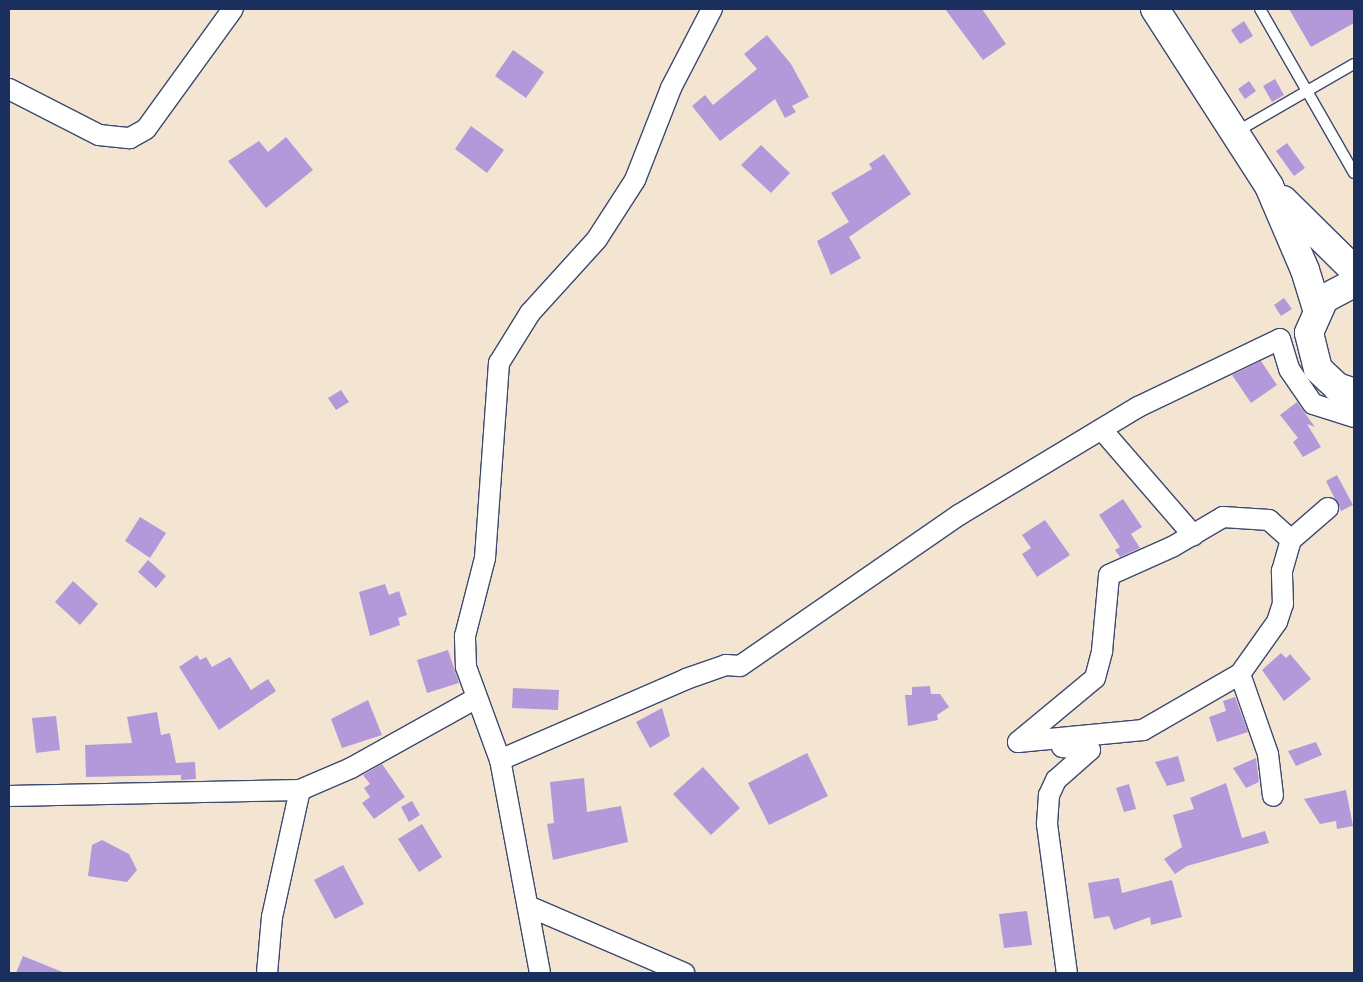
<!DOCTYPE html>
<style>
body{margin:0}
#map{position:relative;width:1363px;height:982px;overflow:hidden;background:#f4e5d2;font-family:"Playpen Sans",sans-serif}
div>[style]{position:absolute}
.building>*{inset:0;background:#b399d9}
.roads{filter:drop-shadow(1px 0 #3c4a6f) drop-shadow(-1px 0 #3c4a6f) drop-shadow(0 1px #3c4a6f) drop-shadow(0 -1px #3c4a6f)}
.service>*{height:10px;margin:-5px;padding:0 5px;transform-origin:5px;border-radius:5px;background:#fff}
.minor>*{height:20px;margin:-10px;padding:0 10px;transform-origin:10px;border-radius:10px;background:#fff}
.primary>*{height:28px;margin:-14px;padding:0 14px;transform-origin:14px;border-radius:14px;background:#fff}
span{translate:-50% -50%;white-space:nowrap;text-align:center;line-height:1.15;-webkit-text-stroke:4px #f6f6f2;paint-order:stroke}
.frame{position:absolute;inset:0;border:10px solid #1b2f5e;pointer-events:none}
</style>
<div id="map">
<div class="building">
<div style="clip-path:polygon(945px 9px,982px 9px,1006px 44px,983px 60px)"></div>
<div style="clip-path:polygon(1289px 9px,1354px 9px,1354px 23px,1311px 47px)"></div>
<div style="clip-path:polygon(1244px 21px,1253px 36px,1240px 44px,1231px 30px)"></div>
<div style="clip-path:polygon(767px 35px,791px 64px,809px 97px,792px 106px,796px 112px,785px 118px,775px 99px,720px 141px,692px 106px,705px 95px,713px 105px,757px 69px,744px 54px)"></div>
<div style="clip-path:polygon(513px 50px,544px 72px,526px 98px,495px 76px)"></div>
<div style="clip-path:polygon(1275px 79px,1284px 95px,1272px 102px,1263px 86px)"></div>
<div style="clip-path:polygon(1249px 81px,1256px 91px,1245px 99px,1238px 89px)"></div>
<div style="clip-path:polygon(471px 126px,504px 150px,487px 173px,455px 149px)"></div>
<div style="clip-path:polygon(286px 137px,313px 170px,266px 208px,228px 161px,259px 141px,268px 152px)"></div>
<div style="clip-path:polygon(1287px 143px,1305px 168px,1294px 176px,1276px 151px)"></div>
<div style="clip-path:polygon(761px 145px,790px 173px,771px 193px,741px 165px)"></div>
<div style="clip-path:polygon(884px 154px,911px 194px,849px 237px,861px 258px,831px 275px,817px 241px,849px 222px,831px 193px,872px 169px,869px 164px)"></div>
<div style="clip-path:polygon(1284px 298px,1292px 309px,1281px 316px,1274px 305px)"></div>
<div style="clip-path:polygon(1261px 361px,1277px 385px,1251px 403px,1232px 375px)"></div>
<div style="clip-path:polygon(341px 390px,349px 402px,336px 410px,328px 398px)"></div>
<div style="clip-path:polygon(1297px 402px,1315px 427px,1307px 424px,1321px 447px,1303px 457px,1293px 442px,1298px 438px,1280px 415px)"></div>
<div style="clip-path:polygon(1337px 475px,1353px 505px,1341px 511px,1326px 481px)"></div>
<div style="clip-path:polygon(1123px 499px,1142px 527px,1131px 534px,1140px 548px,1120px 557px,1115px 550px,1120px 547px,1099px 515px)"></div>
<div style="clip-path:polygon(140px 517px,166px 533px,150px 558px,125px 541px)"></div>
<div style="clip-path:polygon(1045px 520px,1070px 555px,1037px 577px,1022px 554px,1031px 548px,1022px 535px)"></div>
<div style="clip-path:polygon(148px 560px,166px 576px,156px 588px,138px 572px)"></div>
<div style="clip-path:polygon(73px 581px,98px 604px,80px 625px,55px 602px)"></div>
<div style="clip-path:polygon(385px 584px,389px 595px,399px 591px,407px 615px,398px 618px,400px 625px,370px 636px,359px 592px)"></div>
<div style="clip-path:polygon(448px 650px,459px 683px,427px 693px,417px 660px)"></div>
<div style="clip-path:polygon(1281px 653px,1286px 658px,1290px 654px,1311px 679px,1284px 701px,1262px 670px)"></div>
<div style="clip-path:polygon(197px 655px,200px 660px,206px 657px,212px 667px,230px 657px,251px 690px,268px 679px,276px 691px,219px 730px,179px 667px)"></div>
<div style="clip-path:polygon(930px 686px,931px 694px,940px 694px,949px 707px,937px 715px,938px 720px,908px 726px,905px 695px,912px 695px,912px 687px)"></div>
<div style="clip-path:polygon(513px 688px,559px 690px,558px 710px,512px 708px)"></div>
<div style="clip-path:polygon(1235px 697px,1248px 732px,1217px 742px,1209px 717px,1226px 711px,1223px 701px)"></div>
<div style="clip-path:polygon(368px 700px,382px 735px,342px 748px,331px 719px)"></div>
<div style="clip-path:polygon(662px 708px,670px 736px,650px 748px,636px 722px)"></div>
<div style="clip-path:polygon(157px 712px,161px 735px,170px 733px,176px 763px,195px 762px,196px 779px,181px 780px,181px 775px,86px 777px,85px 745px,132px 743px,127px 717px)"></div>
<div style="clip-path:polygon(56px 716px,60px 750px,36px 753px,32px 718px)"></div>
<div style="clip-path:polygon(1316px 742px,1322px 755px,1296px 766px,1288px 751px)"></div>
<div style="clip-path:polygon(807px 753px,828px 796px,769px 825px,748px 783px)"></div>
<div style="clip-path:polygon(1178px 756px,1185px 781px,1167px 786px,1155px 762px)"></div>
<div style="clip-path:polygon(1256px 758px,1259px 782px,1246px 788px,1233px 768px)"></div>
<div style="clip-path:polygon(382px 764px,405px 797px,374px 819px,362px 803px,370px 797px,364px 788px,370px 784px,363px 775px)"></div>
<div style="clip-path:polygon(703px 767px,740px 808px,711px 835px,673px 794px)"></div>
<div style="clip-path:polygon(584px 778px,587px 812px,621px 806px,628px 842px,553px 860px,547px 824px,554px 823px,550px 782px)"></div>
<div style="clip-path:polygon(1226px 783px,1242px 838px,1265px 831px,1269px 843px,1187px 866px,1175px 874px,1164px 859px,1182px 847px,1173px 815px,1194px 809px,1190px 798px)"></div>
<div style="clip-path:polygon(1129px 784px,1136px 809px,1124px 812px,1116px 788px)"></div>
<div style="clip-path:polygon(1346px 790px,1353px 826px,1337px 829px,1336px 821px,1320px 824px,1304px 799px)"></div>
<div style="clip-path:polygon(412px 801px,420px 815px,409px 822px,401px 807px)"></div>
<div style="clip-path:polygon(422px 824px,442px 857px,419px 872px,398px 839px)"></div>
<div style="clip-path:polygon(102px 840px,129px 854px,137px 870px,127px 882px,88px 876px,92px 845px)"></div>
<div style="clip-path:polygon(343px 865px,364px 904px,335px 919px,314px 880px)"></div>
<div style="clip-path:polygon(1119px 878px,1122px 893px,1172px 880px,1182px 917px,1151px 925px,1150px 917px,1114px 930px,1109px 916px,1094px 919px,1088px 883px)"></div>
<div style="clip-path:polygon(1027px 911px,1032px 945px,1004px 948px,999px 914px)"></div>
<div style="clip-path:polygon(23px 956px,65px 973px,16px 973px)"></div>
</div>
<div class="roads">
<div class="service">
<div style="left:1260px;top:9px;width:189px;rotate:60.2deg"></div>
<div style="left:1236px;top:132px;width:136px;rotate:-30deg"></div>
</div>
<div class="minor">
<div style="left:9px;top:89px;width:101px;rotate:27.1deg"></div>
<div style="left:99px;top:135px;width:31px;rotate:6deg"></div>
<div style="left:130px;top:138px;width:18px;rotate:-29deg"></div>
<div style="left:146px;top:129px;width:148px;rotate:-54.1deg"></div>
<div style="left:1103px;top:431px;width:138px;rotate:49.1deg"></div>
<div style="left:1240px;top:674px;width:85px;rotate:70.7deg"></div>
<div style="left:1268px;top:754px;width:42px;rotate:83.2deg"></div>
<div style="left:1018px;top:742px;width:126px;rotate:-5.5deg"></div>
<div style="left:1143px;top:730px;width:112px;rotate:-30deg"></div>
<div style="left:1240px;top:674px;width:64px;rotate:-54.6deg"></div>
<div style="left:1277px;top:622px;width:19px;rotate:-72deg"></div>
<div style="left:1283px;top:604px;width:33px;rotate:-92deg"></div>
<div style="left:1282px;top:571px;width:32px;rotate:-74deg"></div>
<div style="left:1291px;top:540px;width:49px;rotate:-40.9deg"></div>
<div style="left:1018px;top:742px;width:100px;rotate:-39.7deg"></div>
<div style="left:1095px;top:678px;width:28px;rotate:-75deg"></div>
<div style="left:1102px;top:651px;width:76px;rotate:-84.7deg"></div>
<div style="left:1109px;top:575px;width:69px;rotate:-24deg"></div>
<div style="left:1172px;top:547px;width:59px;rotate:-30.5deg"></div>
<div style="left:1223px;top:517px;width:46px;rotate:3.7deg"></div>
<div style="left:1269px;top:520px;width:30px;rotate:42deg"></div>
<div style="left:1062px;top:747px;width:28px;rotate:6deg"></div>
<div style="left:1090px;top:750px;width:45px;rotate:138.6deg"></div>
<div style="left:1056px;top:780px;width:17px;rotate:115deg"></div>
<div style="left:1049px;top:795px;width:29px;rotate:94deg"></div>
<div style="left:1047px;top:824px;width:150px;rotate:82.4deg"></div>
<div style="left:500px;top:760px;width:203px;rotate:-23.5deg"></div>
<div style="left:686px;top:679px;width:42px;rotate:-19.3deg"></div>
<div style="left:726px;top:665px;width:14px;rotate:4deg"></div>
<div style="left:740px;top:666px;width:266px;rotate:-34.6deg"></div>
<div style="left:959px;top:515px;width:209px;rotate:-31.1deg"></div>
<div style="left:1138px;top:407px;width:157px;rotate:-25.6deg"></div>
<div style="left:1280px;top:339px;width:31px;rotate:73deg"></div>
<div style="left:1289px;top:369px;width:42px;rotate:55.6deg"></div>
<div style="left:1313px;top:404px;width:43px;rotate:17.6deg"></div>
<div style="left:9px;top:796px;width:291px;rotate:-1.2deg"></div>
<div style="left:300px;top:790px;width:56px;rotate:-23.3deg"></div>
<div style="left:351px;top:768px;width:142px;rotate:-29.1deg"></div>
<div style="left:530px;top:907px;width:168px;rotate:23.2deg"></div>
<div style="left:267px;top:973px;width:56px;rotate:-84.9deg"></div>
<div style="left:272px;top:917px;width:130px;rotate:-77.6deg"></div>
<div style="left:540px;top:973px;width:217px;rotate:-100.6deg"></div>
<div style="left:500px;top:760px;width:99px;rotate:-110.1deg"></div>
<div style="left:466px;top:667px;width:31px;rotate:-92deg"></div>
<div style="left:465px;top:636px;width:81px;rotate:-75.6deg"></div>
<div style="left:485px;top:558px;width:196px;rotate:-85.9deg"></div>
<div style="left:499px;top:363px;width:59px;rotate:-58.2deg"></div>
<div style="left:530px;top:313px;width:100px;rotate:-47.8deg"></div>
<div style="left:597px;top:239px;width:70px;rotate:-57.2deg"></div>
<div style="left:635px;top:180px;width:99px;rotate:-68.6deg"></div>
<div style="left:671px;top:88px;width:89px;rotate:-62.6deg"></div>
</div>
<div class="primary">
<div style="left:1155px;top:9px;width:211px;rotate:57.2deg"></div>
<div style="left:1269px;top:186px;width:91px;rotate:66.8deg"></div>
<div style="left:1305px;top:270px;width:41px;rotate:72.9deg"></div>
<div style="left:1283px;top:200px;width:100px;rotate:44.6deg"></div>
<div style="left:1354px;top:283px;width:34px;rotate:152deg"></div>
<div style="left:1324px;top:299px;width:37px;rotate:114deg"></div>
<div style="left:1309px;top:333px;width:37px;rotate:76deg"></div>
<div style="left:1318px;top:369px;width:26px;rotate:43deg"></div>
<div style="left:1337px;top:387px;width:18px;rotate:19deg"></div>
</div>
</div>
<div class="frame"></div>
</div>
